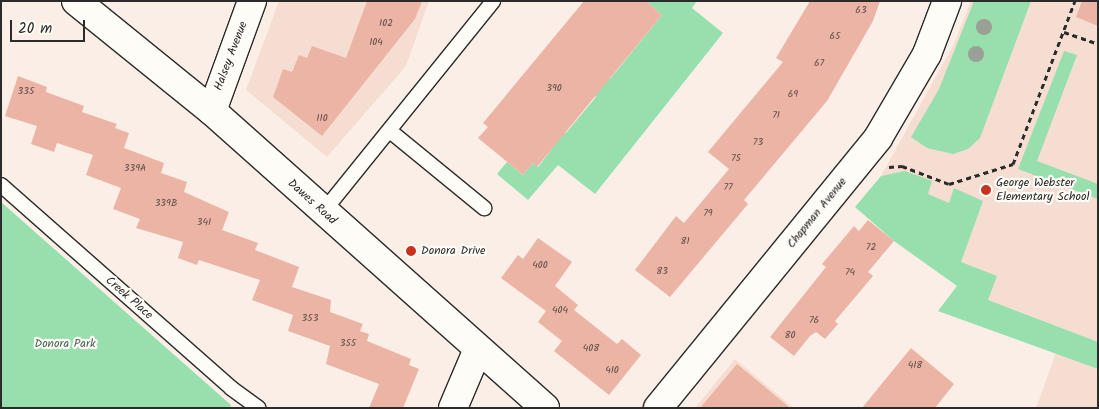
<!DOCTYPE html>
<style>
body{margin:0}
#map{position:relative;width:1099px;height:409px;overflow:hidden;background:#faeee6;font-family:Kalam,sans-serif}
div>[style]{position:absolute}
.built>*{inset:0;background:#f6ddd2}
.green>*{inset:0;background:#97e0ae}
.building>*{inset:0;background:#ecb4a4}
.path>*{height:3px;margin-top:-1.5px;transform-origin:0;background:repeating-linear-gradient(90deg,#2b2b2b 0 5px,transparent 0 9px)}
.roads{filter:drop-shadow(1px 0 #2b2b2b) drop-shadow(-1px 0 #2b2b2b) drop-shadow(0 1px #2b2b2b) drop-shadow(0 -1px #2b2b2b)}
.service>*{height:14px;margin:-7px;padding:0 7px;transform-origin:7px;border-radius:7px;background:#fdfcf7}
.minor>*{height:28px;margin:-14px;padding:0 14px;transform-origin:14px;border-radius:14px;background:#fdfcf7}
.tertiary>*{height:28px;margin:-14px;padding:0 14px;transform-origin:14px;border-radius:14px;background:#fdfcf7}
.trees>*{width:16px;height:16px;margin:-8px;border-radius:50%;background:#9aa095}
.dots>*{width:14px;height:14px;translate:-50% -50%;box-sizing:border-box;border:2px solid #fdfcf7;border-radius:50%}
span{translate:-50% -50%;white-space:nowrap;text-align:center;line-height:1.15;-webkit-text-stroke:4.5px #fdfcf7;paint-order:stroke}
.number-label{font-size:10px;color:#5b4d49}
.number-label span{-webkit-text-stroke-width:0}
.street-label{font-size:12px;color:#2b2b2b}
.poi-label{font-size:12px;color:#2b2b2b}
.left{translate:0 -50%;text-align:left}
.park-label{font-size:12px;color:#4b6152}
.frame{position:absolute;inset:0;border:2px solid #2b2b2b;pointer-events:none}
.scale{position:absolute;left:10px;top:20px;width:75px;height:22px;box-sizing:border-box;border:2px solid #2b2b2b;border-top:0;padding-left:6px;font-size:15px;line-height:18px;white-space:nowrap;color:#2b2b2b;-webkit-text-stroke:4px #fdfcf7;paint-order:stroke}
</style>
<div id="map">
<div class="built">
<div style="clip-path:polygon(279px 1px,429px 1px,406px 66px,327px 157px,246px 90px)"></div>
<div style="clip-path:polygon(971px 1px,1098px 1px,1098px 408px,1036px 408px,1057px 350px,938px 311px,962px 280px,866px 203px,954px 44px)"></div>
<div style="clip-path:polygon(735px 359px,794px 408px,695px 408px)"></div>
</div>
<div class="green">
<div style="clip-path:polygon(646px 1px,697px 1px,692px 8px,723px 33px,595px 194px,558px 165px,528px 200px,497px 174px,507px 162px,523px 175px,533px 163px,538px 167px,552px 149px,548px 146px,561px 130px,566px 133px,596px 97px,592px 92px,605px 76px,610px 79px,662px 15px)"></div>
<div style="clip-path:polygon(974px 1px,1031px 1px,980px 138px,968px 149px,953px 154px,927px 148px,911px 137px,939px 89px)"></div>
<div style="clip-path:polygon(1064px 51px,1077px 55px,1037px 161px,1098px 184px,1098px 199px,1018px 169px)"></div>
<div style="clip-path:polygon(905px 171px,932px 181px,928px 194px,949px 203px,954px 188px,983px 201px,961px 262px,997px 276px,988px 300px,1098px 342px,1098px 369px,938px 311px,957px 286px,894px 241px,855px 207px,881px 176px)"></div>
<div style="clip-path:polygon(1px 202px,231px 405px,230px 408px,1px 408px)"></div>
</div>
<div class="building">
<div style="clip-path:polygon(367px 1px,422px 1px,415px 19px,322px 136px,273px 97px,283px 69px,292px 72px,299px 55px,307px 58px,312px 46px,346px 58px)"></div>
<div style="clip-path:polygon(584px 1px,646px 1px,662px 15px,537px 167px,533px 163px,523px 175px,478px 138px,488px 127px,483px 123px)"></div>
<div style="clip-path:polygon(810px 1px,880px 1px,873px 21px,827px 101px,744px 200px,748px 204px,670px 297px,635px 270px,676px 216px,684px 223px,729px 169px,708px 152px,783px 62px,776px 58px)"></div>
<div style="clip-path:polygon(1082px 1px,1098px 1px,1098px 26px,1076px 17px)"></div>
<div style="clip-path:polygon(18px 76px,47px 87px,46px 92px,84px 106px,82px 112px,117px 124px,115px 128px,129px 133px,124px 148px,164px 163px,161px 173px,187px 182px,184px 192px,229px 212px,222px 230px,258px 243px,255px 250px,299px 267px,292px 287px,331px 300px,330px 312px,363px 324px,360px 331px,369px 334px,367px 341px,411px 359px,409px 365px,419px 369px,403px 408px,369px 408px,379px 384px,326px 364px,330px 346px,288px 331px,293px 315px,252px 300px,260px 280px,199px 260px,197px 265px,178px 258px,183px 242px,136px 228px,140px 219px,113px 209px,121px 188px,86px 175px,93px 155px,57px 143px,54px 152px,31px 144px,37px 126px,5px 116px)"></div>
<div style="clip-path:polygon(868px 220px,894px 241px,868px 272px,873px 276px,835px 321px,838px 324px,825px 339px,816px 332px,810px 336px,794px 356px,770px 337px,826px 267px,822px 264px,854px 226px,859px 231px)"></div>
<div style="clip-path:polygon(538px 238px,572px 262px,555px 286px,578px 305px,574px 310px,617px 344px,622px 339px,641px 355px,609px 395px,554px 351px,562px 341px,538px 322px,546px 311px,501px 278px,518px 255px,523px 259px)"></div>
<div style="clip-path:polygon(911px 348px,954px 384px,935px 408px,862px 408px)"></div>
<div style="clip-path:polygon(737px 364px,753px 377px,790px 408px,700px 408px)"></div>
</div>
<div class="path">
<div style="left:1064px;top:32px;width:36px;rotate:19deg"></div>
<div style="left:889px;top:167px;width:13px;rotate:-4deg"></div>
<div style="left:902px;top:166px;width:50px;rotate:21deg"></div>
<div style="left:949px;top:184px;width:67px;rotate:-17.4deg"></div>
<div style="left:1013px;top:164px;width:174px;rotate:-69.2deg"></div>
</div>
<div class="roads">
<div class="service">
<div style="left:390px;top:131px;width:122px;rotate:39.3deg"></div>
<div style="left:1px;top:185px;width:307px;rotate:41.4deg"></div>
<div style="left:231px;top:388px;width:34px;rotate:36deg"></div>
<div style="left:323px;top:212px;width:271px;rotate:-51.1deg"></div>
</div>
<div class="minor">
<div style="left:212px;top:111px;width:117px;rotate:-70deg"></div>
<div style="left:453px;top:408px;width:64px;rotate:-67deg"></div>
<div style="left:658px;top:408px;width:348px;rotate:-50.8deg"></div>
<div style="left:878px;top:138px;width:97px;rotate:-59.7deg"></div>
<div style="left:927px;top:54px;width:57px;rotate:-69.3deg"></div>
</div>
<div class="tertiary">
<div style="left:76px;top:1px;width:175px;rotate:39deg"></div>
<div style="left:212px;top:111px;width:446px;rotate:41.7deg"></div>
</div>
</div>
<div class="trees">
<div style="left:984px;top:27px"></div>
<div style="left:976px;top:54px"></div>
</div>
<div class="dots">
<div style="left:986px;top:190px;background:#c8321e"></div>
<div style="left:411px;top:251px;background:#c8321e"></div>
</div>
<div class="number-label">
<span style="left:861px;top:11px">63</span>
<span style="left:386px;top:24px">102</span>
<span style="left:835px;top:37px">65</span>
<span style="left:376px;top:43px">104</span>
<span style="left:819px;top:64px">67</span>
<span style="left:554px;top:89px">390</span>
<span style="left:26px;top:92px">335</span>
<span style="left:793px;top:95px">69</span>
<span style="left:776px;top:116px">71</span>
<span style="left:322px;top:119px">110</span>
<span style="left:758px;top:143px">73</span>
<span style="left:736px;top:159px">75</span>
<span style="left:135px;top:169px">339A</span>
<span style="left:728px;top:188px">77</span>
<span style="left:166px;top:204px">339B</span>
<span style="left:708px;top:214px">79</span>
<span style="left:204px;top:223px">341</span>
<span style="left:685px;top:242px">81</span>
<span style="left:871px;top:248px">72</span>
<span style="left:540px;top:266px">400</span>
<span style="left:662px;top:272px">83</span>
<span style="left:850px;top:273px">74</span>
<span style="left:560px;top:311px">404</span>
<span style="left:310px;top:319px">353</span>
<span style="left:814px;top:321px">76</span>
<span style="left:790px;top:336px">80</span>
<span style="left:348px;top:344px">355</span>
<span style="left:591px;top:349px">408</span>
<span style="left:915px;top:366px">418</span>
<span style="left:612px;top:371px">410</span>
</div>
<div class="street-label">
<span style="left:231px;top:56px;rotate:-69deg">Halsey Avenue</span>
<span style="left:312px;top:202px;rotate:42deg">Dawes Road</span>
<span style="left:817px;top:213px;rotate:-51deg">Chapman Avenue</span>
<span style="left:129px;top:298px;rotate:41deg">Creek Place</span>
</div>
<div class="poi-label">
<span class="left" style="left:996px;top:190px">George Webster<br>Elementary School</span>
<span class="left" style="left:421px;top:251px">Donora Drive</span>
</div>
<div class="park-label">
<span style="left:65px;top:344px">Donora Park</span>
</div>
<div class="frame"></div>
<div class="scale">20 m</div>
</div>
